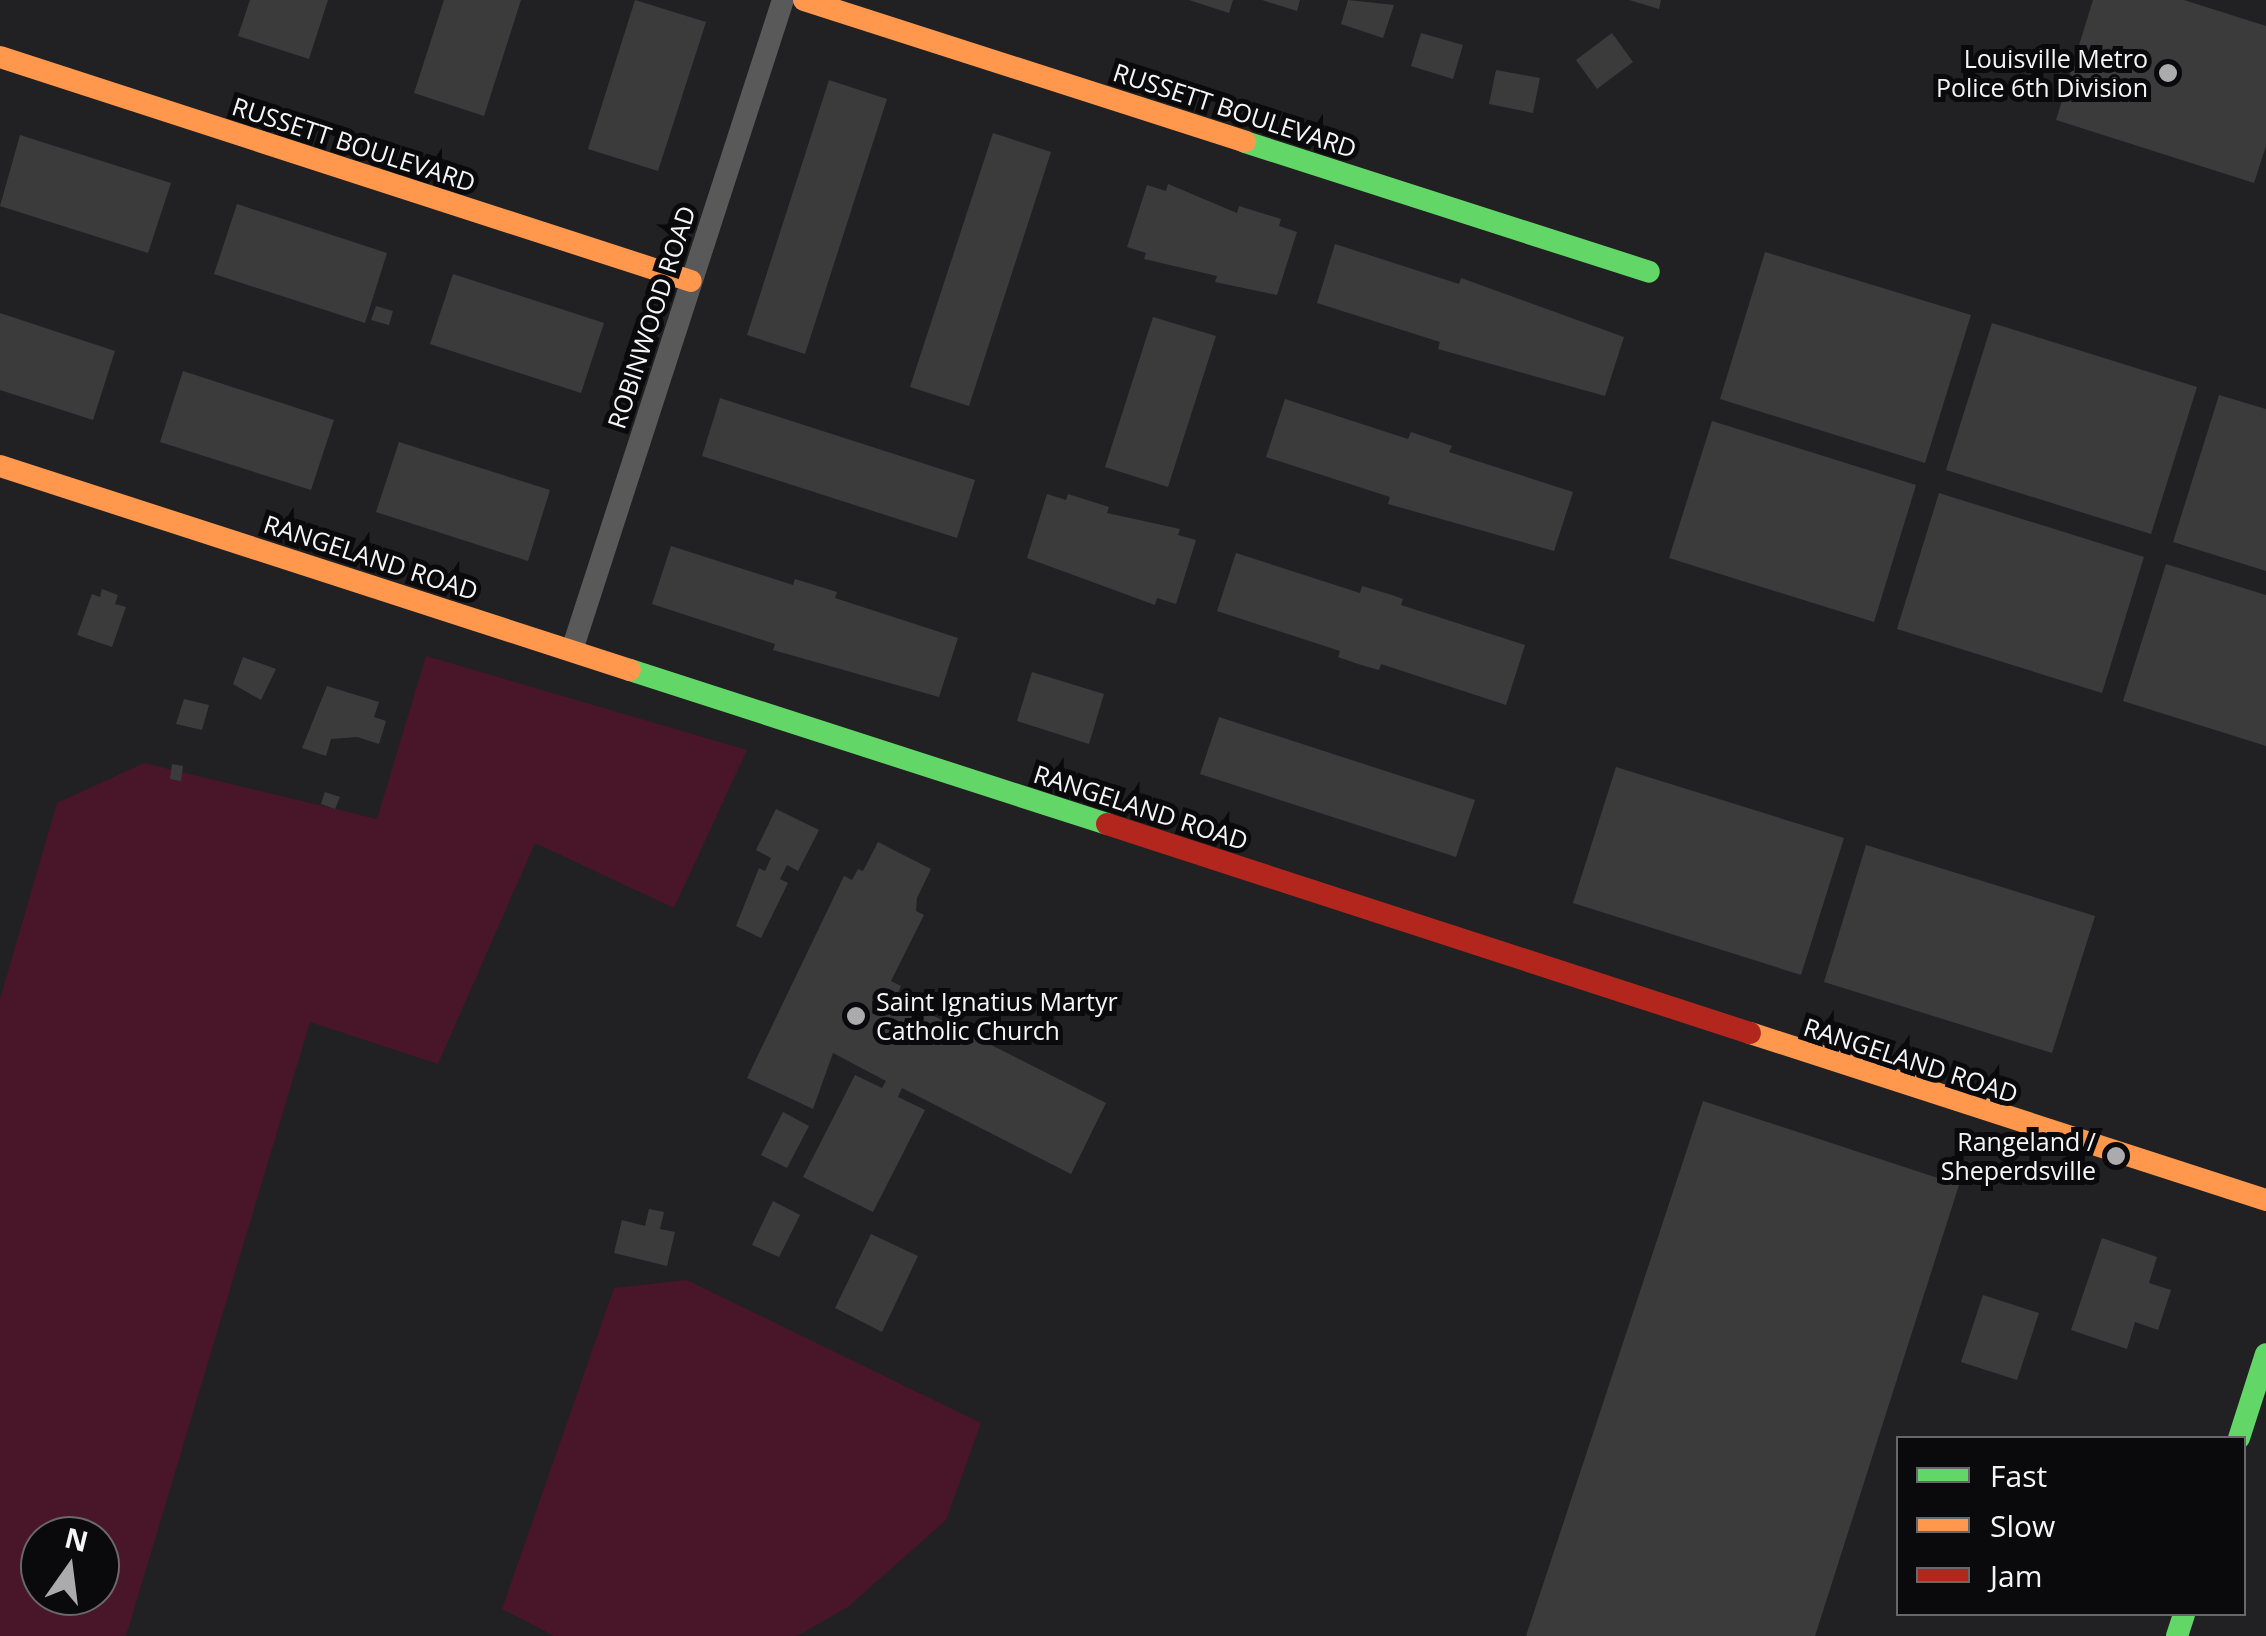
<!DOCTYPE html>
<style>
body{margin:0}
#map{position:relative;width:2266px;height:1636px;overflow:hidden;background:#212022;font-family:"Open Sans",sans-serif}
div>[style]{position:absolute}
.green>*{inset:0;background:#481628}
.building>*{inset:0;background:#3c3b3c}
.street>*{height:22px;margin:-11px;padding:0 11px;transform-origin:11px;border-radius:11px;background:#59595a}
.fast>*{height:22px;margin:-11px;padding:0 11px;transform-origin:11px;border-radius:11px;background:#63d668}
.slow>*{height:22px;margin:-11px;padding:0 11px;transform-origin:11px;border-radius:11px;background:#ff974d}
.jam>*{height:22px;margin:-11px;padding:0 11px;transform-origin:11px;border-radius:11px;background:#b3261e}
.dots>*{width:28px;height:28px;translate:-50% -50%;box-sizing:border-box;border:5px solid #0a090b;border-radius:50%}
span{translate:-50% -50%;white-space:nowrap;text-align:center;line-height:1.15;-webkit-text-stroke:10px #0a090b;paint-order:stroke}
.poi-label{font-size:25px;color:#f5f4f7}
.right{translate:-100% -50%;text-align:right}
.left{translate:0 -50%;text-align:left}
.street-label{font-size:25px;color:#f5f4f7}
.legend{position:absolute;left:1896px;top:1436px;width:350px;height:180px;box-sizing:border-box;background:#0a090b;border:2px solid #686769;margin:0;padding:12px 18px;list-style:none;font-size:30px;color:#f5f4f7}
.legend li{display:flex;align-items:center;gap:20px;height:50px}
.legend b{width:50px;border:2px solid #686769}
.north{position:absolute;left:20px;top:1516px;width:100px;height:100px;box-sizing:border-box;background:#0a090b;border:2px solid #686769;border-radius:50%;rotate:14deg;font-size:28px;font-weight:700;line-height:40px;text-align:center;color:#f5f4f7}
.north::after{content:'';display:block;margin:auto;width:35px;height:45px;background:#abaaac;clip-path:polygon(50% 0,100% 100%,50% 72%,0 100%)}
</style>
<div id="map">
<div class="green">
<div style="clip-path:polygon(evenodd,426px 656px,747px 750px,674px 908px,535px 843px,438px 1064px,310px 1022px,126px 1636px,0 1636px,0 999px,57px 803px,144px 763px,377px 819px,426px 656px,40px 1536px,100px 1536px,100px 1596px,40px 1596px,40px 1536px)"></div>
<div style="clip-path:polygon(687px 1280px,981px 1423px,946px 1520px,848px 1607px,797px 1636px,554px 1636px,502px 1609px,614px 1288px)"></div>
</div>
<div class="building">
<div style="clip-path:polygon(250px 0,328px 0,309px 59px,238px 36px)"></div>
<div style="clip-path:polygon(444px 0,521px 0,484px 116px,414px 93px)"></div>
<div style="clip-path:polygon(635px 0,706px 22px,658px 171px,588px 149px)"></div>
<div style="clip-path:polygon(1189px 0,1233px 0,1229px 13px)"></div>
<div style="clip-path:polygon(1262px 0,1300px 0,1297px 11px)"></div>
<div style="clip-path:polygon(1348px 0,1394px 5px,1383px 38px,1341px 24px)"></div>
<div style="clip-path:polygon(1629px 0,1661px 0,1659px 9px)"></div>
<div style="clip-path:polygon(2093px 0,2184px 0,2266px 26px,2266px 146px,2254px 183px,2056px 120px)"></div>
<div style="clip-path:polygon(1421px 33px,1463px 45px,1453px 79px,1411px 66px)"></div>
<div style="clip-path:polygon(1612px 33px,1633px 62px,1597px 89px,1576px 60px)"></div>
<div style="clip-path:polygon(1496px 70px,1540px 78px,1533px 113px,1489px 104px)"></div>
<div style="clip-path:polygon(829px 80px,887px 99px,805px 354px,747px 335px)"></div>
<div style="clip-path:polygon(993px 133px,1051px 152px,969px 406px,910px 387px)"></div>
<div style="clip-path:polygon(20px 135px,171px 183px,148px 253px,0 206px)"></div>
<div style="clip-path:polygon(1168px 184px,1237px 213px,1239px 206px,1281px 219px,1279px 226px,1297px 232px,1277px 295px,1215px 282px,1217px 276px,1144px 259px,1146px 253px,1127px 247px,1147px 185px,1166px 191px)"></div>
<div style="clip-path:polygon(237px 204px,387px 253px,365px 323px,214px 274px)"></div>
<div style="clip-path:polygon(1335px 244px,1459px 284px,1461px 278px,1624px 337px,1605px 396px,1438px 349px,1440px 342px,1317px 303px)"></div>
<div style="clip-path:polygon(1765px 252px,1971px 315px,1925px 463px,1720px 399px)"></div>
<div style="clip-path:polygon(453px 274px,604px 323px,581px 393px,430px 344px)"></div>
<div style="clip-path:polygon(376px 306px,393px 311px,389px 325px,371px 320px)"></div>
<div style="clip-path:polygon(0 313px,115px 351px,93px 420px,0 390px)"></div>
<div style="clip-path:polygon(1153px 317px,1216px 336px,1168px 487px,1105px 467px)"></div>
<div style="clip-path:polygon(1992px 323px,2197px 387px,2151px 534px,1946px 470px)"></div>
<div style="clip-path:polygon(183px 371px,334px 420px,311px 490px,160px 442px)"></div>
<div style="clip-path:polygon(2219px 395px,2266px 409px,2266px 571px,2173px 542px)"></div>
<div style="clip-path:polygon(720px 398px,975px 480px,957px 538px,702px 456px)"></div>
<div style="clip-path:polygon(1285px 399px,1408px 439px,1411px 432px,1452px 446px,1449px 452px,1573px 492px,1554px 551px,1388px 504px,1390px 497px,1266px 457px)"></div>
<div style="clip-path:polygon(1712px 421px,1916px 485px,1874px 622px,1669px 558px)"></div>
<div style="clip-path:polygon(399px 442px,550px 490px,528px 561px,376px 512px)"></div>
<div style="clip-path:polygon(1939px 493px,2144px 557px,2102px 693px,1897px 629px)"></div>
<div style="clip-path:polygon(1047px 494px,1066px 500px,1068px 494px,1109px 507px,1107px 513px,1180px 529px,1178px 535px,1196px 540px,1176px 604px,1157px 598px,1155px 605px,1027px 558px)"></div>
<div style="clip-path:polygon(671px 546px,793px 585px,795px 579px,837px 592px,835px 598px,958px 638px,939px 697px,773px 650px,775px 644px,652px 604px)"></div>
<div style="clip-path:polygon(1236px 553px,1360px 593px,1362px 586px,1392px 595px,1403px 599px,1401px 605px,1525px 645px,1506px 705px,1381px 664px,1379px 670px,1358px 664px,1338px 657px,1340px 651px,1217px 611px)"></div>
<div style="clip-path:polygon(2166px 564px,2266px 595px,2266px 746px,2123px 701px)"></div>
<div style="clip-path:polygon(102px 589px,118px 595px,115px 604px,126px 607px,112px 647px,77px 635px,92px 594px,100px 597px)"></div>
<div style="clip-path:polygon(243px 657px,276px 669px,261px 700px,233px 684px)"></div>
<div style="clip-path:polygon(1032px 672px,1104px 694px,1089px 744px,1017px 721px)"></div>
<div style="clip-path:polygon(327px 686px,379px 702px,374px 717px,386px 721px,379px 744px,357px 737px,331px 739px,326px 756px,302px 748px)"></div>
<div style="clip-path:polygon(184px 699px,209px 705px,202px 730px,176px 724px)"></div>
<div style="clip-path:polygon(1219px 717px,1475px 800px,1456px 857px,1200px 774px)"></div>
<div style="clip-path:polygon(172px 764px,183px 766px,181px 781px,170px 779px)"></div>
<div style="clip-path:polygon(1616px 767px,1844px 838px,1801px 975px,1573px 903px)"></div>
<div style="clip-path:polygon(325px 792px,340px 797px,335px 809px,321px 804px)"></div>
<div style="clip-path:polygon(776px 809px,819px 830px,798px 871px,787px 865px,780px 879px,788px 883px,761px 938px,736px 926px,759px 868px,765px 871px,771px 858px,756px 850px)"></div>
<div style="clip-path:polygon(878px 842px,931px 869px,917px 898px,916px 911px,924px 915px,891px 981px,901px 986px,896px 997px,1106px 1103px,1071px 1174px,902px 1088px,898px 1097px,925px 1110px,873px 1212px,803px 1177px,855px 1075px,882px 1088px,886px 1081px,833px 1053px,813px 1109px,747px 1078px,844px 876px,852px 880px,858px 869px,863px 871px)"></div>
<div style="clip-path:polygon(1866px 845px,2095px 916px,2052px 1053px,1824px 982px)"></div>
<div style="clip-path:polygon(1703px 1101px,1959px 1185px,1815px 1636px,1526px 1636px)"></div>
<div style="clip-path:polygon(783px 1112px,809px 1126px,787px 1168px,761px 1155px)"></div>
<div style="clip-path:polygon(773px 1201px,800px 1215px,779px 1257px,752px 1245px)"></div>
<div style="clip-path:polygon(649px 1209px,664px 1212px,660px 1229px,675px 1232px,667px 1266px,614px 1253px,622px 1220px,645px 1226px)"></div>
<div style="clip-path:polygon(871px 1234px,918px 1256px,882px 1332px,835px 1308px)"></div>
<div style="clip-path:polygon(2102px 1238px,2157px 1257px,2149px 1283px,2171px 1290px,2158px 1330px,2135px 1322px,2127px 1349px,2071px 1330px)"></div>
<div style="clip-path:polygon(1983px 1295px,2039px 1313px,2017px 1380px,1961px 1362px)"></div>
</div>
<div class="street">
<div style="left:572px;top:650px;width:683px;rotate:-72.02deg"></div>
</div>
<div class="fast">
<div style="left:1245px;top:142px;width:424px;rotate:17.8deg"></div>
<div style="left:630px;top:670px;width:501px;rotate:17.89deg"></div>
<div style="left:2239px;top:1438px;width:88px;rotate:-72.2deg"></div>
<div style="left:2177px;top:1636px;width:23px;rotate:-72deg"></div>
</div>
<div class="slow">
<div style="left:804px;top:0;width:463px;rotate:17.8deg"></div>
<div style="left:0;top:57px;width:726px;rotate:17.96deg"></div>
<div style="left:0;top:466px;width:662px;rotate:17.94deg"></div>
<div style="left:1750px;top:1033px;width:542px;rotate:17.93deg"></div>
</div>
<div class="jam">
<div style="left:1107px;top:824px;width:676px;rotate:18.01deg"></div>
</div>
<div class="dots">
<div style="left:2168px;top:73px;background:#abaaac"></div>
<div style="left:856px;top:1016px;background:#abaaac"></div>
<div style="left:2116px;top:1156px;background:#abaaac"></div>
</div>
<div class="poi-label">
<span class="right" style="left:2148px;top:73px">Louisville Metro<br>Police 6th Division</span>
<span class="left" style="left:876px;top:1016px">Saint Ignatius Martyr<br>Catholic Church</span>
<span class="right" style="left:2096px;top:1156px">Rangeland /<br>Sheperdsville</span>
</div>
<div class="street-label">
<span style="left:1235px;top:110px;rotate:18deg">RUSSETT BOULEVARD</span>
<span style="left:354px;top:144px;rotate:18deg">RUSSETT BOULEVARD</span>
<span style="left:651px;top:317px;rotate:-72deg">ROBINWOOD ROAD</span>
<span style="left:371px;top:557px;rotate:18deg">RANGELAND ROAD</span>
<span style="left:1141px;top:807px;rotate:18deg">RANGELAND ROAD</span>
<span style="left:1911px;top:1060px;rotate:18deg">RANGELAND ROAD</span>
</div>
<ul class="legend">
<li><b style="height:12px;background:#63d668"></b>Fast</li>
<li><b style="height:12px;background:#ff974d"></b>Slow</li>
<li><b style="height:12px;background:#b3261e"></b>Jam</li>
</ul>
<div class="north">N</div>
</div>
